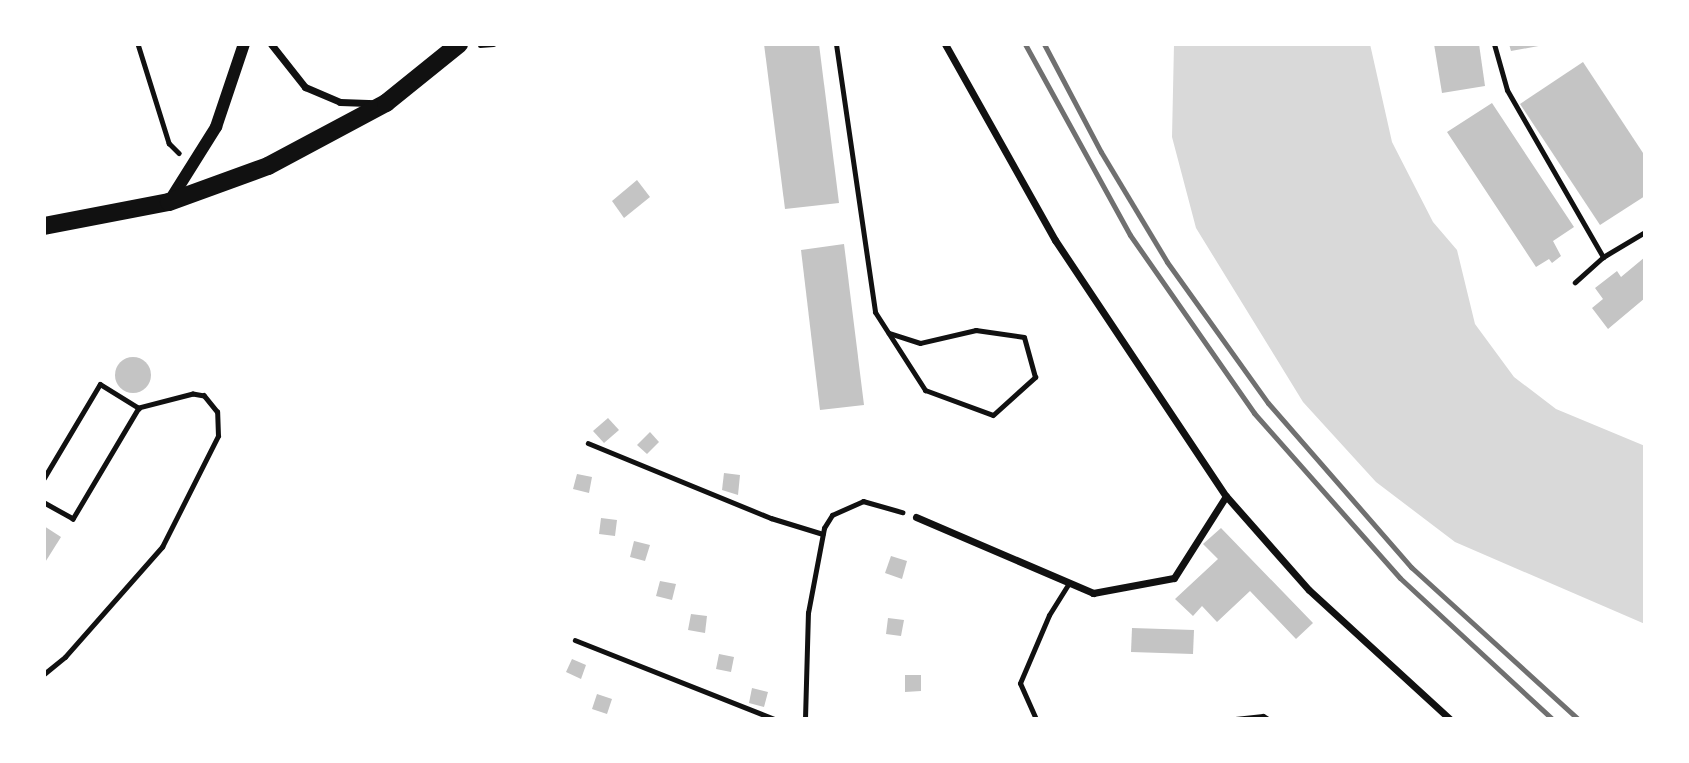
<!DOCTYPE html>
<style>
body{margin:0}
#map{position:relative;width:1689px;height:763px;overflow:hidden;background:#fff;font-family:Poppins,sans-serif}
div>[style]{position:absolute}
.water>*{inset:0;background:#d9d9d9}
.building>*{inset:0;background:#c4c4c4}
.round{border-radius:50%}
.path>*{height:4.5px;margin:-2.25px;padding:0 2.25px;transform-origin:2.25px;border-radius:2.25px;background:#111}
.service>*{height:5px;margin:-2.5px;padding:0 2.5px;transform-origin:2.5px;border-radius:2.5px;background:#111}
.minor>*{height:7px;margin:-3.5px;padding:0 3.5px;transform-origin:3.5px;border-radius:3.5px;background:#111}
.tertiary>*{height:12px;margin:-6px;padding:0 6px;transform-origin:6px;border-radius:6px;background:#111}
.primary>*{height:18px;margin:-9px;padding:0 9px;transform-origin:9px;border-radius:9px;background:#111}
.rail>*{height:5px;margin:-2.5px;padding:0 2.5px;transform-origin:2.5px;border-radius:2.5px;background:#707070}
span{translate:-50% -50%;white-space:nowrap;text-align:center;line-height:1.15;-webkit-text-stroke:5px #fff;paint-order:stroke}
.frame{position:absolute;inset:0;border:46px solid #fff;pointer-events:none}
</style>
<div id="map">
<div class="water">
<div style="clip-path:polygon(1174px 44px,1370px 44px,1392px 142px,1433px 222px,1457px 250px,1475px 324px,1514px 377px,1556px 409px,1645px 446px,1645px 624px,1455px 542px,1376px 482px,1303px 402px,1196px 228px,1172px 137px)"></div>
</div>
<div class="building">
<div style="clip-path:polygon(764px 44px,819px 44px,839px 203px,785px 209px)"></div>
<div style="clip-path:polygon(1434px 44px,1479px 44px,1485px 86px,1442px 93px)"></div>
<div style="clip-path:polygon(1509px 44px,1544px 44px,1544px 45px,1511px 51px)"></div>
<div style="clip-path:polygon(1583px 62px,1645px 156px,1645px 196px,1600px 225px,1520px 104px)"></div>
<div style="clip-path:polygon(1492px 103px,1574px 227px,1553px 241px,1561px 256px,1552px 263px,1549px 259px,1536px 267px,1447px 132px)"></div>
<div style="clip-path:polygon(637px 180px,650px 197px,624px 218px,612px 201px)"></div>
<div style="clip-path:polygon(844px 244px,864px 405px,820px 410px,801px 250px)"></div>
<div style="clip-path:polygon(1645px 257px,1645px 298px,1608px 329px,1592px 308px,1603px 299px,1595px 288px,1617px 271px,1621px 277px)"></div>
<div class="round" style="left:115px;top:357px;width:36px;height:36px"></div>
<div style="clip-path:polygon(608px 418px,619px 430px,604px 443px,593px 431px)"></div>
<div style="clip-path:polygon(650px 432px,659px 442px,647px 454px,637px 445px)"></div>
<div style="clip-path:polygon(724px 473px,740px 475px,738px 495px,722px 490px)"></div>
<div style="clip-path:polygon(577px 474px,592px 477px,589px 493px,573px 489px)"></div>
<div style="clip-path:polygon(601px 518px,617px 520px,615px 536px,599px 534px)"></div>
<div style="clip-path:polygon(44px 526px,61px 537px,44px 564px)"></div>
<div style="clip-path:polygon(1221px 528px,1313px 623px,1296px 639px,1250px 591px,1217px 622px,1202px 606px,1193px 616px,1175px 599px,1218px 559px,1203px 544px)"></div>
<div style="clip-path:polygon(634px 541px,650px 545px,645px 561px,630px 557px)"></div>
<div style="clip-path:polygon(891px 556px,907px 561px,902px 579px,885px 573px)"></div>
<div style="clip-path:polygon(660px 581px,676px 584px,672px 600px,656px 596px)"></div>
<div style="clip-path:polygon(691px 614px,707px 616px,705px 633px,688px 630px)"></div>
<div style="clip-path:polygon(888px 618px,904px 620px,901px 636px,886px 634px)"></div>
<div style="clip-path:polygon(1132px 628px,1194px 630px,1193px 654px,1131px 652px)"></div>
<div style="clip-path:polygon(719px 654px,734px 657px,731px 672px,716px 669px)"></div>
<div style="clip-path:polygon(572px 659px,586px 665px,581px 679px,566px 672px)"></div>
<div style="clip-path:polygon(905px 675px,921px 675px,921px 691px,905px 692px)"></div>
<div style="clip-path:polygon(752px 688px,768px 692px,764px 707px,749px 703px)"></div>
<div style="clip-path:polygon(597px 694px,612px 699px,607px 714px,592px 709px)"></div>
</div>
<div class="path">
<div style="left:138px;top:44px;width:104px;rotate:72.6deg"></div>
<div style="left:169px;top:143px;width:14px;rotate:45deg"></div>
<div style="left:480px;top:45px;width:13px;rotate:-4deg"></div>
<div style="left:588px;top:443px;width:198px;rotate:22.3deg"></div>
<div style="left:771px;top:518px;width:54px;rotate:17.1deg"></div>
<div style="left:44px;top:478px;width:109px;rotate:-59.2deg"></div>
<div style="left:100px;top:384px;width:46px;rotate:31.6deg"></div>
<div style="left:139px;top:408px;width:129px;rotate:120.7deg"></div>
<div style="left:73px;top:519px;width:33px;rotate:-151deg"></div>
<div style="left:575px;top:640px;width:215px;rotate:21.6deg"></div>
<div style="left:44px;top:674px;width:27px;rotate:-39deg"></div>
<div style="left:65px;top:657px;width:147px;rotate:-48.6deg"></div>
<div style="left:162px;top:547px;width:124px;rotate:-63.2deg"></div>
<div style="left:218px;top:436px;width:24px;rotate:-92deg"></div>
<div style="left:217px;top:412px;width:21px;rotate:-129deg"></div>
<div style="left:204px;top:396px;width:11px;rotate:-170deg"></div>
<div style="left:193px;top:394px;width:56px;rotate:165.5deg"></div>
<div style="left:805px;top:719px;width:106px;rotate:-88.4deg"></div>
<div style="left:808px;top:613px;width:86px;rotate:-79.3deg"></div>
<div style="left:824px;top:528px;width:15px;rotate:-58deg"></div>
<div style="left:832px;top:515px;width:34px;rotate:-24deg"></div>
<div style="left:863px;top:501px;width:41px;rotate:15.8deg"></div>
</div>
<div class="service">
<div style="left:836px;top:44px;width:271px;rotate:81.7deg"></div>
<div style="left:875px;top:312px;width:93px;rotate:57.3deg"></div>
<div style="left:925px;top:390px;width:72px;rotate:20.2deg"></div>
<div style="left:993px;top:415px;width:57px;rotate:-42.1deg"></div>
<div style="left:1035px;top:377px;width:41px;rotate:-105.4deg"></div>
<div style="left:1024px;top:337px;width:49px;rotate:-171.7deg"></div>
<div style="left:976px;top:330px;width:57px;rotate:166.9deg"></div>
<div style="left:920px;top:343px;width:33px;rotate:-162deg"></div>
<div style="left:1494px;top:44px;width:48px;rotate:74.2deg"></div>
<div style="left:1507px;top:90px;width:193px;rotate:60.1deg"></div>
<div style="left:1603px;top:257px;width:38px;rotate:138deg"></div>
<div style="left:1603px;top:257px;width:49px;rotate:-30.8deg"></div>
<div style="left:1036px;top:719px;width:39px;rotate:-114deg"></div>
<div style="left:1020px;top:683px;width:74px;rotate:-66.9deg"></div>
<div style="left:1049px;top:615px;width:38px;rotate:-58deg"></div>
<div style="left:1235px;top:719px;width:28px;rotate:-6deg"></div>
<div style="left:1263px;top:716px;width:6px;rotate:31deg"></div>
</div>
<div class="minor">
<div style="left:271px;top:44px;width:55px;rotate:51.7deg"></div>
<div style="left:305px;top:87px;width:38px;rotate:23deg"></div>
<div style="left:340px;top:102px;width:35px;rotate:2deg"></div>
<div style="left:945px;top:44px;width:225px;rotate:60.7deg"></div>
<div style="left:1055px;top:240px;width:308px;rotate:56.3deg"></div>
<div style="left:1226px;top:496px;width:125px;rotate:48.6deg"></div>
<div style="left:1309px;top:590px;width:191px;rotate:42.5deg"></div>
<div style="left:916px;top:517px;width:193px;rotate:23.2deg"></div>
<div style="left:1093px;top:593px;width:82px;rotate:-10.5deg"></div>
<div style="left:1174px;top:578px;width:97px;rotate:-57.6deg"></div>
</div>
<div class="tertiary">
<div style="left:169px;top:202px;width:89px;rotate:-57.9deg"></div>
<div style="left:216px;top:127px;width:88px;rotate:-71.4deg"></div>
</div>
<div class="primary">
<div style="left:44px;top:226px;width:127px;rotate:-10.9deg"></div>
<div style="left:169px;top:202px;width:105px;rotate:-20deg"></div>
<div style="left:268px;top:166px;width:134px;rotate:-28.1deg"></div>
<div style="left:386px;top:103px;width:94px;rotate:-38.9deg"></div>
</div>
<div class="rail">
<div style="left:1025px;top:44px;width:218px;rotate:61.2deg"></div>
<div style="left:1130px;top:235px;width:217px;rotate:55.1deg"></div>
<div style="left:1254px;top:413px;width:220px;rotate:48.5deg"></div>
<div style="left:1400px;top:578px;width:207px;rotate:42.8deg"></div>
<div style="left:1044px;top:44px;width:122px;rotate:62.2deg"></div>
<div style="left:1101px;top:152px;width:128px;rotate:59deg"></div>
<div style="left:1167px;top:262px;width:173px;rotate:54.4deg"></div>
<div style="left:1268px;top:403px;width:218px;rotate:48.9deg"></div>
<div style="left:1411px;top:567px;width:226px;rotate:42.3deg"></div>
</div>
<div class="frame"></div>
</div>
